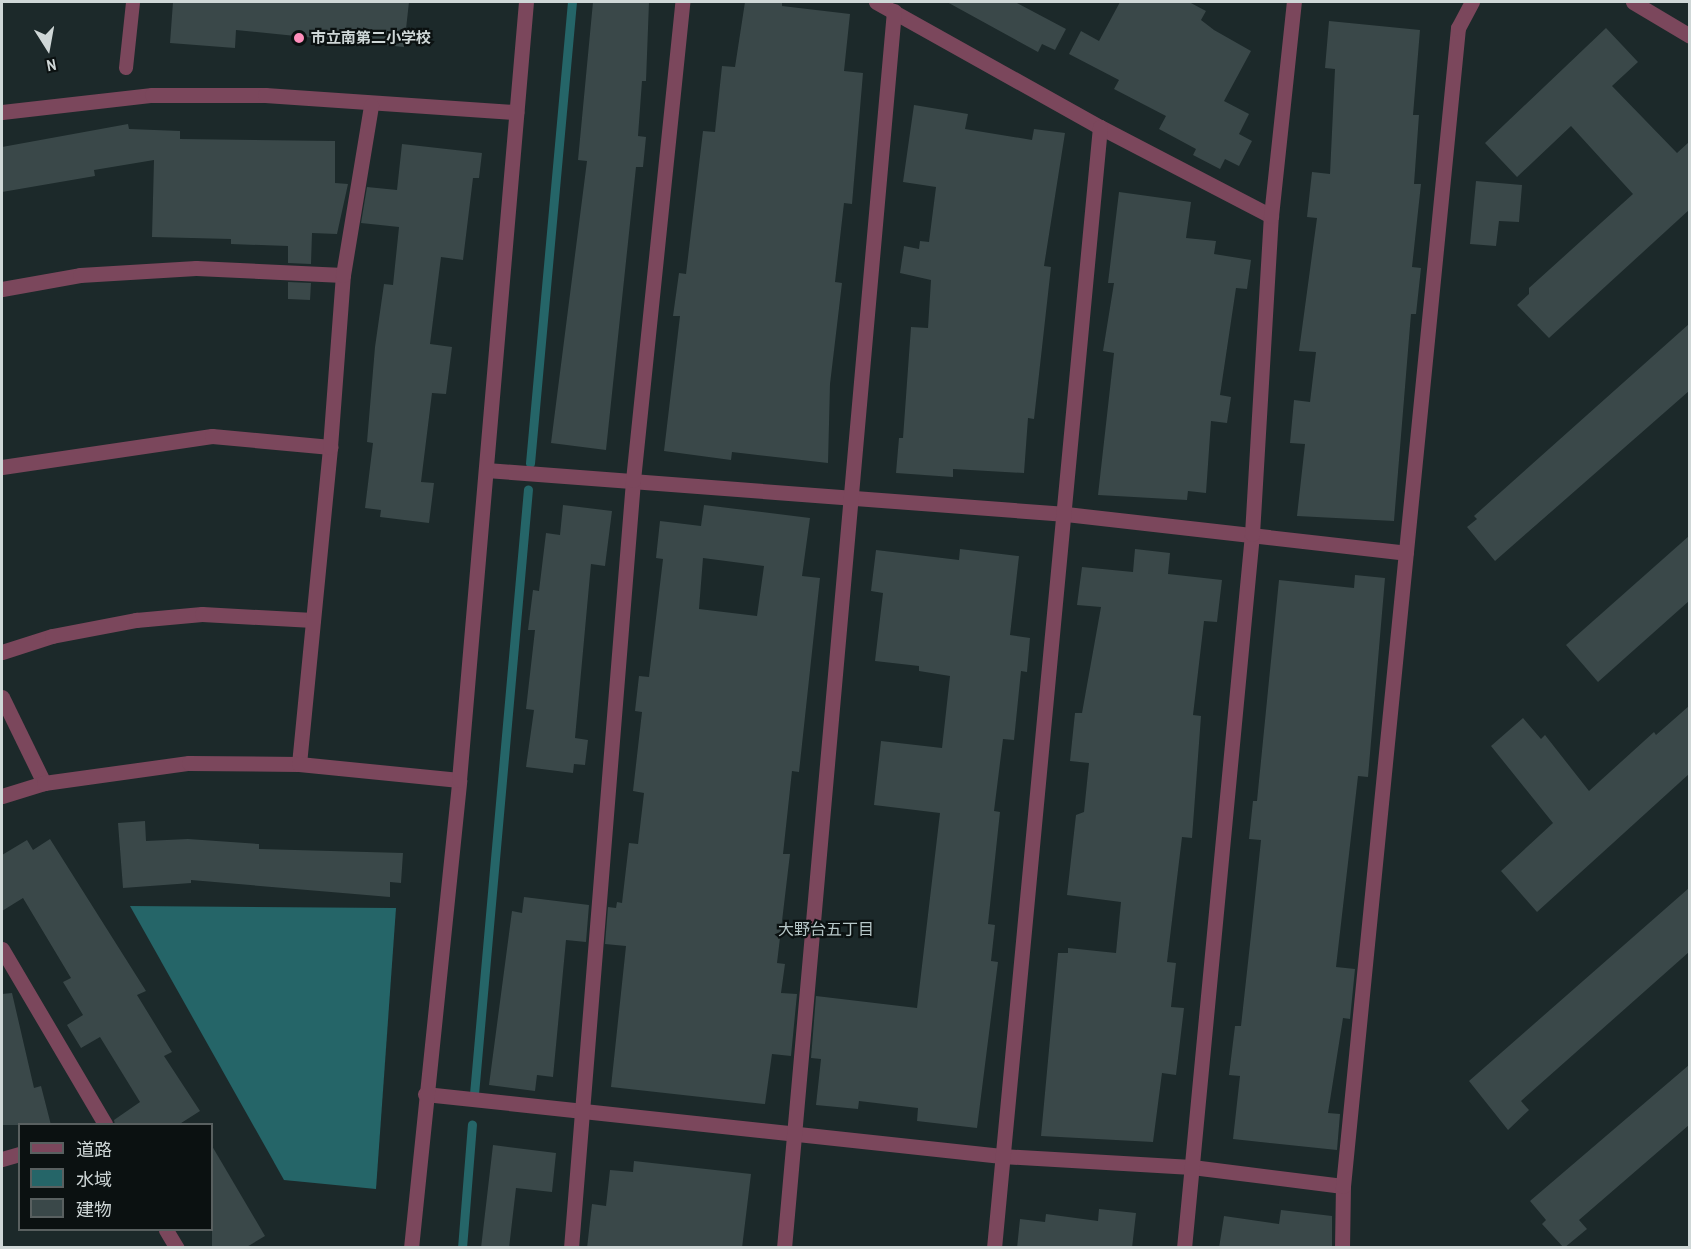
<!DOCTYPE html>
<meta charset="utf-8">
<style>
body{margin:0}
#map{position:relative;width:1691px;height:1249px;overflow:hidden;background:#1c292a;font-family:"Archivo Narrow","Noto Sans JP",sans-serif}
div>[style]{position:absolute}
.water>*{inset:0;background:#256568}
.stream>*{height:9px;margin:-4.5px;padding:0 4.5px;transform-origin:4.5px;border-radius:4.5px;background:#256568}
.building>*{inset:0;background:#3a4849}
.service>*{height:14px;margin:-7px;padding:0 7px;transform-origin:7px;border-radius:7px;background:#7b475c}
.minor>*{height:15px;margin:-7.5px;padding:0 7.5px;transform-origin:7.5px;border-radius:7.5px;background:#7b475c}
.tertiary>*{height:15px;margin:-7.5px;padding:0 7.5px;transform-origin:7.5px;border-radius:7.5px;background:#7b475c}
.dots>*{width:16px;height:16px;translate:-50% -50%;box-sizing:border-box;border:3px solid #0b1111;border-radius:50%}
span{translate:-50% -50%;white-space:nowrap;text-align:center;line-height:1.15;-webkit-text-stroke:4.5px #0b1111;paint-order:stroke}
.poi-label{font-size:15px;color:#cfd7d7;font-weight:700}
.left{translate:0 -50%;text-align:left}
.neighbourhood-label{font-size:16px;color:#b7c7c8}
.frame{position:absolute;inset:0;border:3px solid #cfd7d7;pointer-events:none}
.legend{position:absolute;left:18px;top:1123px;width:195px;height:108px;box-sizing:border-box;background:#0b1111;border:2px solid #596060;margin:0;padding:8px 10px;list-style:none;font-size:18px;color:#cfd7d7}
.legend li{display:flex;align-items:center;gap:12px;height:30px}
.legend b{width:30px;border:2px solid #596060}
.north{position:absolute;left:18px;top:18px;width:60px;height:60px;-webkit-text-stroke:4px #0b1111;paint-order:stroke;rotate:169deg;font-size:16px;font-weight:700;line-height:24px;text-align:center;color:#cfd7d7}
.north::after{content:'';display:block;margin:auto;width:21px;height:27px;background:#cfd7d7;clip-path:polygon(50% 0,100% 100%,50% 72%,0 100%)}
</style>
<div id="map">
<div class="water">
<div style="clip-path:polygon(130px 906px,396px 908px,376px 1189px,284px 1180px)"></div>
</div>
<div class="stream">
<div style="left:530px;top:463px;width:463px;rotate:-84.8deg"></div>
<div style="left:474px;top:1094px;width:607px;rotate:-84.9deg"></div>
<div style="left:462px;top:1248px;width:124px;rotate:-85.4deg"></div>
</div>
<div class="building">
<div style="clip-path:polygon(173px 2px,409px 2px,404px 47px,236px 30px,235px 48px,170px 43px)"></div>
<div style="clip-path:polygon(593px 2px,649px 2px,646px 81px,642px 81px,638px 136px,646px 137px,643px 167px,636px 167px,606px 450px,551px 443px,587px 161px,578px 160px)"></div>
<div style="clip-path:polygon(745px 2px,782px 2px,782px 6px,850px 14px,844px 71px,863px 73px,852px 204px,844px 203px,835px 282px,842px 283px,830px 384px,828px 463px,732px 452px,731px 460px,664px 451px,680px 316px,673px 316px,679px 273px,686px 274px,703px 131px,715px 132px,722px 66px,735px 67px)"></div>
<div style="clip-path:polygon(947px 2px,1015px 2px,1066px 29px,1055px 50px,1042px 44px,1038px 52px)"></div>
<div style="clip-path:polygon(1120px 2px,1189px 2px,1206px 11px,1201px 20px,1214px 30px,1251px 51px,1224px 101px,1249px 114px,1239px 134px,1252px 141px,1239px 166px,1225px 159px,1220px 169px,1193px 155px,1196px 149px,1159px 129px,1166px 116px,1114px 89px,1119px 80px,1069px 54px,1081px 31px,1099px 41px)"></div>
<div style="clip-path:polygon(1329px 21px,1420px 30px,1413px 115px,1419px 115px,1414px 184px,1421px 184px,1412px 267px,1421px 268px,1416px 314px,1411px 314px,1394px 521px,1297px 516px,1305px 444px,1290px 443px,1294px 400px,1310px 402px,1316px 352px,1299px 351px,1317px 218px,1307px 217px,1312px 172px,1330px 174px,1335px 69px,1325px 68px)"></div>
<div style="clip-path:polygon(1606px 28px,1638px 62px,1612px 86px,1677px 153px,1689px 142px,1689px 210px,1549px 338px,1517px 305px,1529px 294px,1529px 288px,1633px 194px,1571px 126px,1517px 177px,1485px 143px)"></div>
<div style="clip-path:polygon(914px 105px,968px 114px,965px 129px,1032px 140px,1034px 129px,1065px 133px,1044px 266px,1051px 267px,1034px 419px,1028px 418px,1024px 473px,953px 469px,953px 477px,896px 473px,899px 438px,903px 438px,911px 327px,928px 328px,931px 280px,900px 273px,904px 246px,919px 249px,920px 241px,929px 242px,936px 187px,903px 182px)"></div>
<div style="clip-path:polygon(128px 124px,129px 129px,180px 131px,180px 139px,335px 141px,335px 183px,348px 184px,337px 234px,312px 233px,311px 264px,288px 263px,288px 246px,231px 244px,231px 239px,152px 237px,154px 160px,94px 170px,95px 176px,2px 192px,2px 147px)"></div>
<div style="clip-path:polygon(402px 144px,482px 153px,479px 178px,473px 178px,463px 260px,441px 257px,430px 344px,452px 347px,446px 394px,432px 393px,421px 482px,434px 483px,429px 523px,380px 517px,381px 510px,365px 508px,373px 443px,367px 442px,375px 347px,384px 284px,393px 285px,399px 227px,361px 223px,367px 187px,397px 190px)"></div>
<div style="clip-path:polygon(1476px 181px,1522px 185px,1519px 222px,1499px 221px,1496px 246px,1470px 244px)"></div>
<div style="clip-path:polygon(1119px 192px,1191px 202px,1186px 238px,1216px 241px,1214px 254px,1251px 260px,1247px 289px,1236px 288px,1220px 395px,1231px 397px,1227px 423px,1211px 421px,1206px 493px,1188px 491px,1187px 500px,1098px 495px,1114px 353px,1103px 351px,1114px 283px,1108px 283px)"></div>
<div style="clip-path:polygon(288px 282px,311px 283px,310px 300px,288px 299px)"></div>
<div style="clip-path:polygon(1689px 324px,1689px 391px,1495px 561px,1467px 527px,1477px 519px,1474px 516px)"></div>
<div style="clip-path:polygon(563px 505px,612px 511px,605px 566px,591px 564px,575px 738px,588px 740px,585px 765px,574px 764px,573px 773px,526px 767px,534px 710px,526px 709px,535px 630px,528px 630px,533px 590px,539px 591px,546px 533px,560px 535px)"></div>
<div style="clip-path:polygon(evenodd,704px 505px,810px 518px,802px 576px,820px 578px,799px 772px,792px 771px,783px 854px,790px 854px,777px 963px,785px 964px,781px 993px,797px 994px,791px 1056px,772px 1054px,765px 1104px,611px 1087px,626px 946px,605px 944px,608px 907px,616px 908px,617px 902px,622px 903px,629px 843px,638px 844px,644px 793px,633px 791px,642px 712px,635px 711px,639px 676px,649px 677px,663px 559px,656px 558px,660px 521px,701px 526px,704px 505px,703px 558px,764px 566px,757px 616px,699px 609px,703px 558px)"></div>
<div style="clip-path:polygon(1689px 536px,1689px 601px,1598px 682px,1566px 645px)"></div>
<div style="clip-path:polygon(960px 549px,1019px 556px,1010px 635px,1030px 638px,1027px 672px,1021px 671px,1014px 740px,1003px 739px,994px 811px,1000px 812px,988px 924px,995px 925px,991px 961px,998px 962px,977px 1128px,917px 1121px,918px 1108px,859px 1101px,858px 1109px,816px 1105px,821px 1059px,811px 1058px,816px 996px,917px 1008px,940px 813px,874px 805px,881px 741px,942px 748px,950px 676px,919px 671px,919px 666px,875px 661px,883px 593px,871px 591px,876px 550px,959px 560px)"></div>
<div style="clip-path:polygon(1135px 549px,1170px 553px,1168px 574px,1222px 580px,1217px 622px,1204px 621px,1193px 715px,1201px 716px,1192px 838px,1182px 837px,1167px 962px,1176px 963px,1171px 1007px,1184px 1008px,1176px 1075px,1162px 1073px,1153px 1142px,1041px 1136px,1058px 953px,1068px 953px,1068px 948px,1116px 953px,1121px 902px,1067px 895px,1076px 815px,1084px 812px,1089px 763px,1070px 761px,1075px 713px,1082px 713px,1101px 607px,1077px 605px,1082px 567px,1133px 572px)"></div>
<div style="clip-path:polygon(1355px 575px,1385px 578px,1368px 777px,1358px 776px,1336px 967px,1355px 969px,1350px 1019px,1343px 1018px,1328px 1113px,1340px 1114px,1337px 1150px,1233px 1139px,1240px 1076px,1229px 1075px,1235px 1026px,1241px 1026px,1251px 935px,1261px 840px,1249px 839px,1253px 801px,1257px 801px,1279px 580px,1354px 588px)"></div>
<div style="clip-path:polygon(1689px 706px,1689px 774px,1537px 912px,1501px 871px,1553px 823px,1491px 746px,1523px 718px,1541px 739px,1545px 735px,1589px 791px,1654px 732px,1656px 735px)"></div>
<div style="clip-path:polygon(145px 821px,146px 841px,188px 839px,259px 844px,259px 849px,403px 853px,401px 883px,390px 882px,390px 897px,191px 880px,191px 883px,123px 888px,118px 823px)"></div>
<div style="clip-path:polygon(50px 839px,146px 991px,137px 995px,172px 1052px,164px 1056px,200px 1111px,178px 1125px,115px 1125px,114px 1120px,140px 1102px,100px 1037px,81px 1048px,67px 1025px,83px 1015px,63px 982px,71px 978px,23px 898px,2px 911px,2px 855px,27px 840px,33px 850px)"></div>
<div style="clip-path:polygon(1689px 888px,1689px 952px,1521px 1101px,1529px 1110px,1508px 1130px,1469px 1081px)"></div>
<div style="clip-path:polygon(524px 897px,589px 905px,586px 942px,566px 940px,553px 1077px,537px 1075px,535px 1091px,489px 1085px,512px 911px,522px 913px)"></div>
<div style="clip-path:polygon(12px 993px,34px 1088px,41px 1086px,51px 1125px,2px 1125px,2px 994px)"></div>
<div style="clip-path:polygon(1689px 1065px,1689px 1125px,1579px 1220px,1587px 1229px,1564px 1248px,1542px 1224px,1546px 1220px,1530px 1201px)"></div>
<div style="clip-path:polygon(493px 1145px,556px 1153px,552px 1192px,516px 1188px,509px 1248px,481px 1248px)"></div>
<div style="clip-path:polygon(212px 1146px,265px 1236px,245px 1248px,212px 1248px)"></div>
<div style="clip-path:polygon(634px 1161px,751px 1174px,742px 1248px,587px 1248px,592px 1204px,606px 1206px,610px 1170px,633px 1172px)"></div>
<div style="clip-path:polygon(1099px 1209px,1136px 1213px,1132px 1248px,1017px 1248px,1020px 1219px,1045px 1222px,1046px 1214px,1098px 1221px)"></div>
<div style="clip-path:polygon(1281px 1210px,1332px 1216px,1332px 1248px,1219px 1248px,1224px 1216px,1279px 1224px)"></div>
</div>
<div class="service">
<div style="left:126px;top:68px;width:66px;rotate:-83.9deg"></div>
</div>
<div class="minor">
<div style="left:876px;top:2px;width:257px;rotate:29.2deg"></div>
<div style="left:1100px;top:127px;width:193px;rotate:27.5deg"></div>
<div style="left:1633px;top:2px;width:66px;rotate:30.8deg"></div>
<div style="left:2px;top:112px;width:151px;rotate:-6.5deg"></div>
<div style="left:152px;top:95px;width:113px"></div>
<div style="left:265px;top:95px;width:252px;rotate:3.9deg"></div>
<div style="left:2px;top:289px;width:79px;rotate:-10.2deg"></div>
<div style="left:80px;top:275px;width:116px;rotate:-3.5deg"></div>
<div style="left:196px;top:268px;width:147px;rotate:2.7deg"></div>
<div style="left:2px;top:467px;width:212px;rotate:-8.4deg"></div>
<div style="left:212px;top:436px;width:119px;rotate:5.3deg"></div>
<div style="left:486px;top:470px;width:582px;rotate:4.34deg"></div>
<div style="left:1066px;top:514px;width:342px;rotate:6.5deg"></div>
<div style="left:2px;top:652px;width:52px;rotate:-17.7deg"></div>
<div style="left:52px;top:636px;width:86px;rotate:-10.8deg"></div>
<div style="left:136px;top:620px;width:66px;rotate:-5.2deg"></div>
<div style="left:202px;top:614px;width:111px;rotate:3.1deg"></div>
<div style="left:2px;top:697px;width:96px;rotate:64deg"></div>
<div style="left:299px;top:764px;width:319px;rotate:-84.4deg"></div>
<div style="left:330px;top:447px;width:172px;rotate:-85.7deg"></div>
<div style="left:343px;top:275px;width:172px;rotate:-80.6deg"></div>
<div style="left:2px;top:949px;width:203px;rotate:59.5deg"></div>
<div style="left:425px;top:1094px;width:580px;rotate:6.13deg"></div>
<div style="left:1002px;top:1156px;width:190px;rotate:3.3deg"></div>
<div style="left:1192px;top:1167px;width:152px;rotate:7.2deg"></div>
<div style="left:2px;top:1159px;width:19px;rotate:-16deg"></div>
<div style="left:166px;top:1230px;width:21px;rotate:59deg"></div>
<div style="left:571px;top:1248px;width:770px;rotate:-85.38deg"></div>
<div style="left:633px;top:480px;width:481px;rotate:-84.1deg"></div>
<div style="left:784px;top:1248px;width:1242px;rotate:-84.92deg"></div>
<div style="left:994px;top:1248px;width:1126px;rotate:-84.6deg"></div>
<div style="left:1342px;top:1248px;width:62px;rotate:-89.1deg"></div>
<div style="left:1343px;top:1186px;width:1164px;rotate:-84.33deg"></div>
<div style="left:1458px;top:28px;width:30px;rotate:-62deg"></div>
</div>
<div class="tertiary">
<div style="left:2px;top:796px;width:44px;rotate:-17.2deg"></div>
<div style="left:44px;top:783px;width:146px;rotate:-7.9deg"></div>
<div style="left:189px;top:763px;width:110px;rotate:0.5deg"></div>
<div style="left:299px;top:764px;width:161px;rotate:5.7deg"></div>
<div style="left:411px;top:1248px;width:470px;rotate:-84.1deg"></div>
<div style="left:459px;top:780px;width:781px;rotate:-85.08deg"></div>
<div style="left:1184px;top:1248px;width:717px;rotate:-84.56deg"></div>
<div style="left:1252px;top:534px;width:319px;rotate:-86.6deg"></div>
<div style="left:1271px;top:216px;width:215px;rotate:-83.9deg"></div>
</div>
<div class="dots">
<div style="left:299px;top:38px;background:#fe8ebb"></div>
</div>
<div class="poi-label">
<span class="left" style="left:311px;top:38px">市立南第二小学校</span>
</div>
<div class="neighbourhood-label">
<span style="left:826px;top:929px">大野台五丁目</span>
</div>
<div class="frame"></div>
<ul class="legend">
<li><b style="height:8px;background:#7b475c"></b>道路</li>
<li><b style="height:16px;background:#256568"></b>水域</li>
<li><b style="height:16px;background:#3a4849"></b>建物</li>
</ul>
<div class="north">N</div>
</div>
